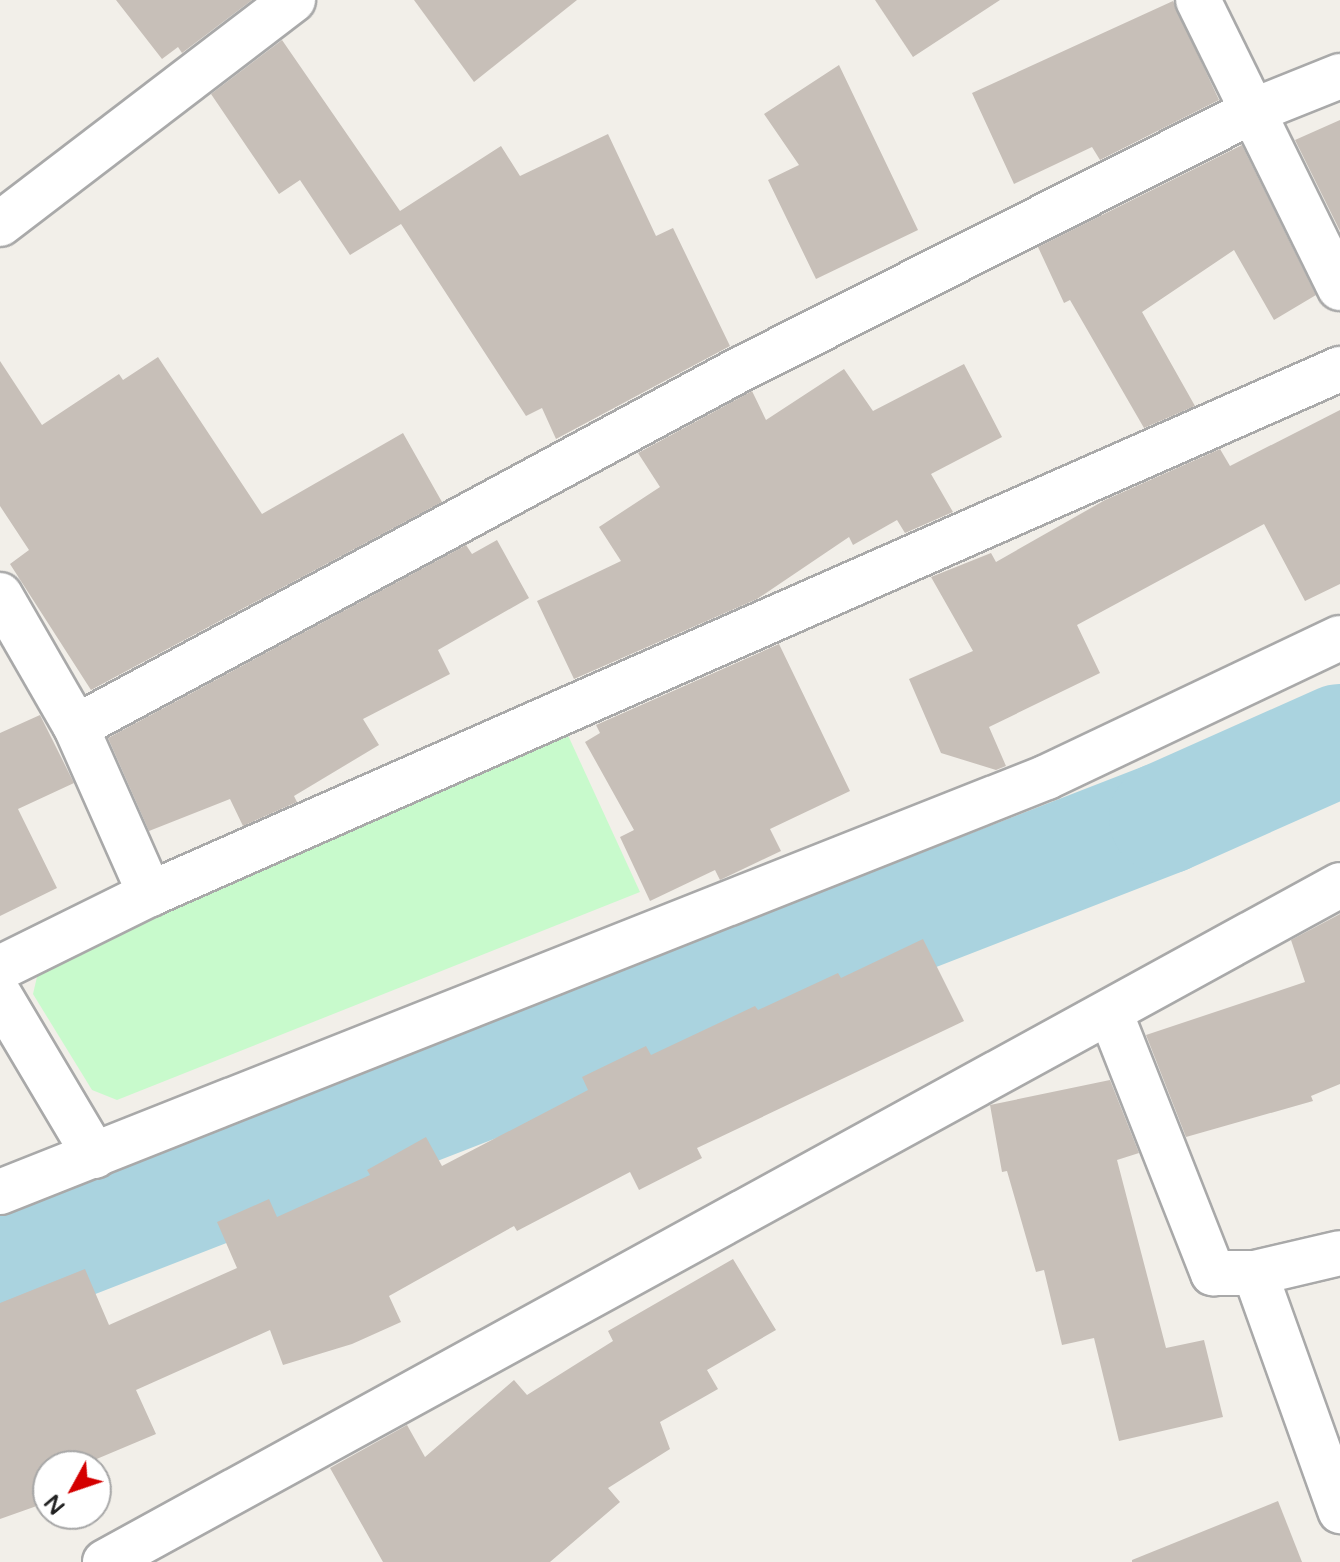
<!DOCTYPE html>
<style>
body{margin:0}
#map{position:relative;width:1340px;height:1562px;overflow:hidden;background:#f2efe9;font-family:"Varela Round",sans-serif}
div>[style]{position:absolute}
.park>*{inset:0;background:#c8facc}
.river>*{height:112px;margin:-56px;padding:0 56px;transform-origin:56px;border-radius:56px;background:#aad3df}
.building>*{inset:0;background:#c7bfb8}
.roads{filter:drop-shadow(2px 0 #a9a9a9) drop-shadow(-2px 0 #a9a9a9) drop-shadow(0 2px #a9a9a9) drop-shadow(0 -2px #a9a9a9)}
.minor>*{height:44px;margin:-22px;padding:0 22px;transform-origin:22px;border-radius:22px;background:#fff}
.tertiary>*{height:44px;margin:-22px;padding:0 22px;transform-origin:22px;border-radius:22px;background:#fff}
span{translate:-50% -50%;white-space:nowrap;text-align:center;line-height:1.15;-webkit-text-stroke:6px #fff;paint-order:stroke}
.north{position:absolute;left:32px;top:1450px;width:80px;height:80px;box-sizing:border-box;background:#fff;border:2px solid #a7a7a7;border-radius:50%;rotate:230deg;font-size:22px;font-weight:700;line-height:32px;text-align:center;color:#222}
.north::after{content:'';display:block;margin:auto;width:28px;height:36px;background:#d40000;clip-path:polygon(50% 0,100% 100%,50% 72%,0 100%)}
</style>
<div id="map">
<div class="park">
<div style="clip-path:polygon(566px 731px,640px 892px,117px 1100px,92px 1090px,33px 994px,40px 964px)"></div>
</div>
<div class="river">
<div style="left:0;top:1271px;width:1250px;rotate:-21.25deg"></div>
<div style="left:1165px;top:818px;width:192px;rotate:-24deg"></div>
</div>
<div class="building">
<div style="clip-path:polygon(116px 0,252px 0,182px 53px,178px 47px,162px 59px)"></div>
<div style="clip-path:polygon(414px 0,577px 0,474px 82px)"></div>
<div style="clip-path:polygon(875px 0,1000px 0,913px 57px)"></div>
<div style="clip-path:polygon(1173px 1px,1219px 100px,1100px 160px,1092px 147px,1014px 184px,972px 93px)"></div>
<div style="clip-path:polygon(282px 40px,400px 211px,501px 146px,520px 176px,608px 134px,656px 236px,673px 228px,730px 346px,556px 439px,542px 408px,526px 416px,401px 224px,350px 255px,300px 180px,279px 194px,211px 94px)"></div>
<div style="clip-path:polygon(839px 65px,918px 230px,816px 279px,768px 180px,799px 165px,764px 114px)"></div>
<div style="clip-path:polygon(1340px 120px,1340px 231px,1295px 140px)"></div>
<div style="clip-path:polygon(1242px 145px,1316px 295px,1274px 320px,1234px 250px,1142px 312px,1195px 406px,1144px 428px,1070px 300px,1064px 303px,1038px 247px)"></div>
<div style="clip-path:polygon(158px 357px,262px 514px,403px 433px,442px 502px,91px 690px,10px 564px,29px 550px,0 506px,0 361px,42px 425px,119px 374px,123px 380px)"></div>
<div style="clip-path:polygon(964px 364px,1002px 437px,931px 474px,953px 512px,905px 533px,897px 520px,853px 545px,849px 537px,757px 599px,574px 679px,537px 601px,621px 561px,599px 527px,660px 487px,638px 453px,752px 391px,766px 420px,844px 369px,873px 411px)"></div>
<div style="clip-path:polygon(1340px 410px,1340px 584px,1305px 601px,1264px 524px,1077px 625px,1100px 673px,989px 727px,1006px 766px,996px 770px,941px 753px,909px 679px,973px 651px,931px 577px,991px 553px,996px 562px,1105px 500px,1220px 449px,1230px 466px)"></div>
<div style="clip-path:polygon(497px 540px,529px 598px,438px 650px,450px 674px,363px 719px,379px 745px,294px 796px,297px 802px,243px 826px,230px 799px,149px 831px,108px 738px,466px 545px,472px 554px)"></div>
<div style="clip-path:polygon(779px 644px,850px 791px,770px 829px,781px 851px,720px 880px,715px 870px,650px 901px,620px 837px,634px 830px,585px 742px,600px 733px,596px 725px)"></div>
<div style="clip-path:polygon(40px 715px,74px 783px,18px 809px,57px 888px,0 916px,0 733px)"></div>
<div style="clip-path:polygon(1340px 914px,1340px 1084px,1311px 1096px,1313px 1101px,1186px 1137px,1146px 1035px,1305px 982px,1291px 940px)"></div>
<div style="clip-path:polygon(923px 939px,964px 1021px,697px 1148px,702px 1158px,639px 1190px,630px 1172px,517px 1231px,514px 1226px,389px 1296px,401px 1322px,352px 1344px,283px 1365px,270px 1330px,136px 1390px,156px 1434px,80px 1466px,48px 1466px,48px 1502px,0 1519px,0 1303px,85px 1269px,109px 1325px,237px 1268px,217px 1222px,269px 1199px,277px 1217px,370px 1175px,367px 1170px,426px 1137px,442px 1166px,588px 1090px,582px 1077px,646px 1046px,651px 1055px,755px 1006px,758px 1010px,838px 973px,841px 978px)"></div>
<div style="clip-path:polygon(1110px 1080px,1139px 1153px,1117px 1160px,1166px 1348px,1204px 1340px,1223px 1417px,1119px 1441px,1094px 1338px,1062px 1345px,1044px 1270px,1036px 1272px,1007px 1171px,1002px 1172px,990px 1105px)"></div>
<div style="clip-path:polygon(733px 1259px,776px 1330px,707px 1370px,718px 1389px,660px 1422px,670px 1449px,608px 1488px,620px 1502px,550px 1562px,383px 1562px,330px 1468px,407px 1425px,425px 1457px,514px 1380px,527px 1395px,613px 1341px,608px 1331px)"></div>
<div style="clip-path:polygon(1278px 1501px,1302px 1562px,1132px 1562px,1132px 1560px)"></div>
</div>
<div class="roads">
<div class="minor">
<div style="left:1198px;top:0;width:321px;rotate:63.8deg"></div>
<div style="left:0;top:595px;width:152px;rotate:60.1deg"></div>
<div style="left:76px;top:727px;width:183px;rotate:66.1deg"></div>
<div style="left:76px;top:727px;width:755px;rotate:-28.3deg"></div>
<div style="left:741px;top:369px;width:573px;rotate:-26.74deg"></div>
<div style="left:1253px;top:111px;width:94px;rotate:-21.9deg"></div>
<div style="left:0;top:968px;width:167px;rotate:-26.3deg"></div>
<div style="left:150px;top:894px;width:1301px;rotate:-23.81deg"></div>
<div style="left:0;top:996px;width:186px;rotate:59.3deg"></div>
<div style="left:1110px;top:1012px;width:281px;rotate:68.5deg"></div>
<div style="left:1213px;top:1273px;width:42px"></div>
<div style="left:1255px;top:1273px;width:87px;rotate:-13.2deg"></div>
<div style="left:1255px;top:1273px;width:253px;rotate:70.3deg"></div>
<div style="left:105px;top:1562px;width:1408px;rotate:-28.73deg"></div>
</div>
<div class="tertiary">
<div style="left:0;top:224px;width:369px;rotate:-37.4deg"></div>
<div style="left:0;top:1192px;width:1126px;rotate:-21.62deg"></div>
<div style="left:1047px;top:777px;width:324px;rotate:-25.4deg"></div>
</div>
</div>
<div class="north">N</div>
</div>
